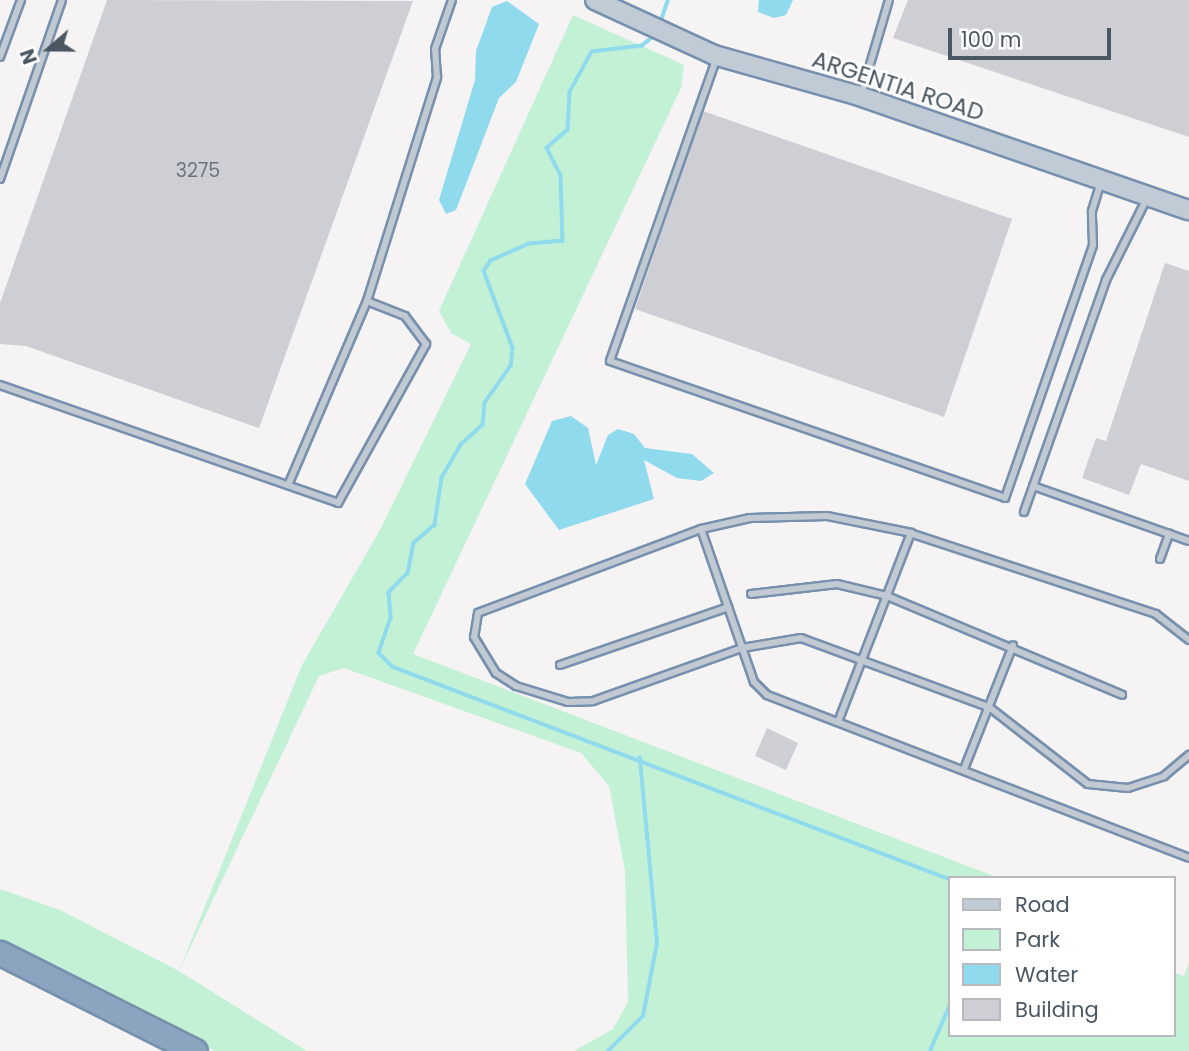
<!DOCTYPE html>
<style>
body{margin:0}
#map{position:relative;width:1189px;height:1051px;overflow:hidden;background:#f5f3f3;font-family:Poppins,sans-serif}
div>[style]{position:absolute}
.green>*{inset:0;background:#c3f1d5}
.water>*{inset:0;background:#90daee}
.stream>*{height:3.5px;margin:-1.75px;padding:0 1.75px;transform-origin:1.75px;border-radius:1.75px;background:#90daee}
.building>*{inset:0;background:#cdcfd5}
.roads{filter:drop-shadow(2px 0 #7690ad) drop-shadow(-2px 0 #7690ad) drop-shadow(0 2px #7690ad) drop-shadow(0 -2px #7690ad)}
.lane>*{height:6px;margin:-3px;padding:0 3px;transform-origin:3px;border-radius:3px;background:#c1cad2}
.secondary>*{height:18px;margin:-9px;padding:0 9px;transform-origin:9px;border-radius:9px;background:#c1cbd6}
.highway>*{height:23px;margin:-11.5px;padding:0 11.5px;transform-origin:11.5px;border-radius:11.5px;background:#8ba5c1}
span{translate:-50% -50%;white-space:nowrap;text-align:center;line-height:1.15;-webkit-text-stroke:5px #fff;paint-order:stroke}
.number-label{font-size:19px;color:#6b747e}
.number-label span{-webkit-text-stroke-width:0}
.street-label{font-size:23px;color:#4a5661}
.legend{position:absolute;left:948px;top:876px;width:228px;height:161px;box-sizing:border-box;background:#fff;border:2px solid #b7bbc0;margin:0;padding:9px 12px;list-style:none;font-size:21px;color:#4a5661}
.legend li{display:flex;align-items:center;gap:14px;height:35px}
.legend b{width:35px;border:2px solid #b7bbc0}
.north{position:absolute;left:14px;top:14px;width:70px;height:70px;-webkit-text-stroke:5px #fff;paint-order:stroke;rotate:250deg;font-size:19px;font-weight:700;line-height:28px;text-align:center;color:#4a5661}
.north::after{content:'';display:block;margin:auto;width:24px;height:32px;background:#4a5661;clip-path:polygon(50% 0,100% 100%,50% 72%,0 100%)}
.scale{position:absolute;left:948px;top:28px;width:163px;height:32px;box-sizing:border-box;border:4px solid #4a5661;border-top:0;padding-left:9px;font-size:21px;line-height:24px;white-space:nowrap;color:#4a5661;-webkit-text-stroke:5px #fff;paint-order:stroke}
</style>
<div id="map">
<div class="green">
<div style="clip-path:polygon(573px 15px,684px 65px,681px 88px,413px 654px,999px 878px,949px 878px,949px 1035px,1173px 1035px,1173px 972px,1184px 976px,1189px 962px,1189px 1051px,574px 1051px,613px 1029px,628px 1002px,625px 871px,609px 786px,581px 753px,344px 668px,319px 676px,179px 971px,307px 1051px,215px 1051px,82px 979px,0 946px,0 889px,60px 910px,179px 971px,302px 665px,380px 530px,471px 344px,451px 333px,439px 311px)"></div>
</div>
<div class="water">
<div style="clip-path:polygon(759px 0,793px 0,786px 15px,774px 18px,758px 12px)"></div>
<div style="clip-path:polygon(507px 1px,539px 24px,516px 82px,499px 98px,456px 210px,446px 214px,439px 200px,475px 80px,476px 51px,492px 7px)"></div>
<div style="clip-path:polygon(571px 416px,588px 428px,596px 465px,608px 435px,618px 429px,634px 434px,645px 448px,692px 454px,714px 473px,701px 481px,677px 478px,644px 460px,654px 499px,559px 530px,525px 484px,552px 421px)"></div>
</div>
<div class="stream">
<div style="left:660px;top:23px;width:24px;rotate:-71deg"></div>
<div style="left:657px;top:34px;width:19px;rotate:141deg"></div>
<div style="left:642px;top:46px;width:50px;rotate:173.2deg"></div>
<div style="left:592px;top:52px;width:46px;rotate:118.8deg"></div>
<div style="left:570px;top:92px;width:38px;rotate:93deg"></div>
<div style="left:568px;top:130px;width:28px;rotate:139deg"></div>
<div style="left:547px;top:148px;width:30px;rotate:63deg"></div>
<div style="left:561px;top:175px;width:66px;rotate:88.3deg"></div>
<div style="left:563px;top:241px;width:34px;rotate:175deg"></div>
<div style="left:529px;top:244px;width:42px;rotate:155.9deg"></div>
<div style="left:491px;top:261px;width:12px;rotate:125deg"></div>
<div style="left:484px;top:271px;width:82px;rotate:69.4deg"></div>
<div style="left:513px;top:348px;width:18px;rotate:96deg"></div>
<div style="left:511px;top:366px;width:45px;rotate:125.1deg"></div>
<div style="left:485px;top:403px;width:22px;rotate:95deg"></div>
<div style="left:483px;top:425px;width:30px;rotate:138deg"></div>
<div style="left:461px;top:445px;width:38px;rotate:120deg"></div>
<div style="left:442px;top:478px;width:48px;rotate:98.5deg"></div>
<div style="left:435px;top:525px;width:28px;rotate:139deg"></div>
<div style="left:414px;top:543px;width:31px;rotate:101deg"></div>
<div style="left:408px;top:573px;width:28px;rotate:134deg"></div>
<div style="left:389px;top:593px;width:25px;rotate:85deg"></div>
<div style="left:391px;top:618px;width:37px;rotate:109deg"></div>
<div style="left:379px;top:653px;width:20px;rotate:45deg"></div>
<div style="left:393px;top:667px;width:595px;rotate:20.87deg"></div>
<div style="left:608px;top:1051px;width:49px;rotate:-45deg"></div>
<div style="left:643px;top:1016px;width:74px;rotate:-79.1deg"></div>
<div style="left:657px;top:943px;width:186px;rotate:-95.3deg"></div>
<div style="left:930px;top:1051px;width:48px;rotate:-66.6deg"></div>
</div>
<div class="building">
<div style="clip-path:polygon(107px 0,413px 1px,259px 428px,26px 346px,0 344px,0 303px)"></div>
<div style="clip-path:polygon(908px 0,1189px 0,1189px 137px,893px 38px)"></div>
<div style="clip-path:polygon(703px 111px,1012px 219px,944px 417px,635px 309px)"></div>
<div style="clip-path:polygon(1165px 263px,1189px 271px,1189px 481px,1141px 464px,1129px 495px,1082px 478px,1096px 438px,1106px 441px)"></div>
<div style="clip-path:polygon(767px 728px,798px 743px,786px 770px,755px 756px)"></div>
</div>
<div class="roads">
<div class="lane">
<div style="left:0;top:57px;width:61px;rotate:-69.8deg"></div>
<div style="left:717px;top:57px;width:322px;rotate:109.4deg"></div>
<div style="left:610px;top:361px;width:418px;rotate:19.1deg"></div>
<div style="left:1005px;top:498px;width:268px;rotate:-70.8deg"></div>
<div style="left:1093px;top:245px;width:34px;rotate:-92deg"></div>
<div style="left:1092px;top:211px;width:30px;rotate:-73deg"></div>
<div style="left:861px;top:95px;width:99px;rotate:-73.6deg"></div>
<div style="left:0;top:179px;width:189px;rotate:-70.9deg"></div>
<div style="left:367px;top:301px;width:235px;rotate:-72.6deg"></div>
<div style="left:437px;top:77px;width:28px;rotate:-94deg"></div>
<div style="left:435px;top:49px;width:52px;rotate:-70.9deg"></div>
<div style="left:0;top:385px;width:358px;rotate:19.2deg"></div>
<div style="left:338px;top:503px;width:182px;rotate:-61deg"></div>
<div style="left:426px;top:344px;width:35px;rotate:-127deg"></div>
<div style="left:405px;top:316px;width:41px;rotate:-158.5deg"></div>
<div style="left:367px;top:301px;width:200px;rotate:113.2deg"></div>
<div style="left:1033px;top:486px;width:165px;rotate:19.4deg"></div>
<div style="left:1024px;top:512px;width:246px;rotate:-70.5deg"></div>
<div style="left:1106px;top:280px;width:92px;rotate:-63.4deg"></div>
<div style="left:701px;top:529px;width:162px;rotate:70.9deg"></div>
<div style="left:754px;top:682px;width:18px;rotate:45deg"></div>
<div style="left:767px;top:695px;width:452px;rotate:21.1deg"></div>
<div style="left:1160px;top:559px;width:27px;rotate:-70deg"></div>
<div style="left:751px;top:594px;width:87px;rotate:-6.6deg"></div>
<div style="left:837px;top:584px;width:51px;rotate:13.5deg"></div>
<div style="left:887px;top:596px;width:255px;rotate:22.8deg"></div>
<div style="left:1189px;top:640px;width:42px;rotate:-141.8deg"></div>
<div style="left:1156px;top:614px;width:262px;rotate:-161.8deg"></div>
<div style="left:907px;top:532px;width:82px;rotate:-168.7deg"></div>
<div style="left:827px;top:516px;width:77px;rotate:178.5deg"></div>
<div style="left:750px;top:518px;width:50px;rotate:167.3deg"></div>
<div style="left:701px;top:529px;width:238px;rotate:159.4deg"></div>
<div style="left:478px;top:613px;width:24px;rotate:99deg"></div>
<div style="left:474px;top:637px;width:42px;rotate:58.6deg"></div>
<div style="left:496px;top:673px;width:24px;rotate:33deg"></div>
<div style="left:516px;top:686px;width:54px;rotate:17.1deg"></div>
<div style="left:568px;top:702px;width:25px;rotate:-2deg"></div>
<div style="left:593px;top:701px;width:158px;rotate:-19.6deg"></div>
<div style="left:742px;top:648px;width:60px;rotate:-9.6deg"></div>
<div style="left:801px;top:638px;width:200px;rotate:20.2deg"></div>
<div style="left:989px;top:707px;width:125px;rotate:37.9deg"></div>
<div style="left:1088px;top:784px;width:40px;rotate:5.7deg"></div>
<div style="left:1128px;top:788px;width:38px;rotate:-18deg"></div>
<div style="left:1164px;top:776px;width:33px;rotate:-40deg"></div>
<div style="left:560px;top:665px;width:178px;rotate:-19deg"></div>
<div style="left:838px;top:722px;width:203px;rotate:-68.9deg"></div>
<div style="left:964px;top:769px;width:133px;rotate:-68.4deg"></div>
</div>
<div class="secondary">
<div style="left:595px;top:0;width:131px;rotate:24.8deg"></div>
<div style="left:714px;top:55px;width:148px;rotate:15.7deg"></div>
<div style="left:856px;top:95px;width:352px;rotate:19.1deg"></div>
</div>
<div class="highway">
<div style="left:0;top:953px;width:218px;rotate:26.7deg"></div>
</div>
</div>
<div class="number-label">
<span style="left:198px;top:171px">3275</span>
</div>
<div class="street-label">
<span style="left:898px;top:86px;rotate:18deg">ARGENTIA ROAD</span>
</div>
<ul class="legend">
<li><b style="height:9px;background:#c1cbd6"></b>Road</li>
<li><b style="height:19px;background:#c3f1d5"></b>Park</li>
<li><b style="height:19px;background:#90daee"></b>Water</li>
<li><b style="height:19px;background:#cdcfd5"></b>Building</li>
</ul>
<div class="north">N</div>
<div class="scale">100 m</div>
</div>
